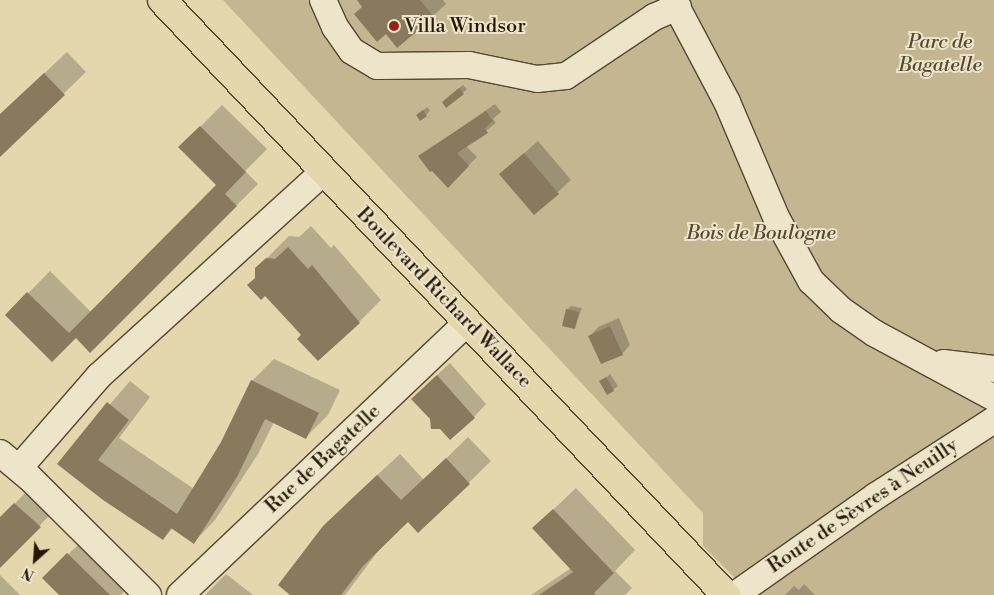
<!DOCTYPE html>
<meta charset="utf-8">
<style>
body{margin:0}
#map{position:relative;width:994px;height:595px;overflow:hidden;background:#e4d6ad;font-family:"Libre Bodoni",serif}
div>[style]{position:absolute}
.green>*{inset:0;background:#c4b691}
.shadow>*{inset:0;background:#0003}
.building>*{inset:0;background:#897a5d}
.roads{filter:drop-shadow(1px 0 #564730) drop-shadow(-1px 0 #564730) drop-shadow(0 1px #564730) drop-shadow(0 -1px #564730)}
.minor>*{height:26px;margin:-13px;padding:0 13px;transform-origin:13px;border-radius:13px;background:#ede4ca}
.major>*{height:28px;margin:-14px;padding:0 14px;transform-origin:14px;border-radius:14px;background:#e4d6ad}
.dots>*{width:14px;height:14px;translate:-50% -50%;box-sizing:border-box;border:2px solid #ede4ca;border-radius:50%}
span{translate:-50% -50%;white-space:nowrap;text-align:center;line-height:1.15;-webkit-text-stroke:4px #ede4ca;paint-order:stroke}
.poi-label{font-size:20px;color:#261706}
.left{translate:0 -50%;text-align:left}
.park-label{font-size:20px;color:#554730;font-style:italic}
.street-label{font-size:20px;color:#261706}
.north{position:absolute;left:10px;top:535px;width:50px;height:50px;-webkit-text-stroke:4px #ede4ca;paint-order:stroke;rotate:206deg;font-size:14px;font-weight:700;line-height:20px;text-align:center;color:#261706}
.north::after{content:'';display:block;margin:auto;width:18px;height:22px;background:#261706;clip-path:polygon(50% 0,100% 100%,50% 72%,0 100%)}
</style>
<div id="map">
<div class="green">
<div style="clip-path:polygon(223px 0,994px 0,994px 595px,752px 595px,703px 546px,703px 513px)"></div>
</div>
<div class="shadow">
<div style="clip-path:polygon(358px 0,443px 0,446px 4px,433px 16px,363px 6px)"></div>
<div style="clip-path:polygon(67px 52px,86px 72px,0 155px,0 115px)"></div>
<div style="clip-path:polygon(463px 85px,467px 89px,463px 93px,447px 98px)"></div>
<div style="clip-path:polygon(495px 104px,501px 112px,493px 119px,496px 123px,466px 146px,477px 157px,448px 186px,420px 156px)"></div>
<div style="clip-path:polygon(222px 105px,267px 149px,245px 171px,258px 184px,90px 351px,76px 336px,7px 315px,50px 271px,91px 312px,218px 185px,180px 147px)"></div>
<div style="clip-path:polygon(427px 107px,430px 111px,421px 119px,418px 115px)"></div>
<div style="clip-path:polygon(538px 141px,571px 180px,534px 214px,501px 174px)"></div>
<div style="clip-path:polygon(311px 226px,331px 248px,334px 245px,381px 300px,359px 322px,303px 334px,256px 278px,256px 269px,289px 236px,299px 237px)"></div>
<div style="clip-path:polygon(571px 306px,582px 308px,575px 327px,567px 310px)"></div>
<div style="clip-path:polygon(619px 318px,630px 345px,622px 354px,590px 336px,598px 327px)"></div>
<div style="clip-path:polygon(274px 359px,340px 390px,328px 415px,306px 437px,274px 422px,258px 454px,215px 520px,194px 542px,173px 528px,163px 539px,59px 464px,130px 381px,150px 397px,119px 438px,194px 489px,222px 443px,252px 381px)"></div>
<div style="clip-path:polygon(450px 363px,486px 404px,474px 417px,425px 386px)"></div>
<div style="clip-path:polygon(610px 374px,618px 386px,608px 394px,601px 382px)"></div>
<div style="clip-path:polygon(468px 437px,491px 461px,419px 531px,409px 521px,382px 546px,345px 595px,293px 595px,346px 504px,400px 454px,424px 480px)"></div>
<div style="clip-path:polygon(576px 488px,635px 550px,615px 571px,632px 588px,625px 595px,531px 595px,571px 568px,534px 528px)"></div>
<div style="clip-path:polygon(27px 491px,52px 513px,0 566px,0 519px)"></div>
<div style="clip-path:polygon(81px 542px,128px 588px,121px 595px,61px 595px,44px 578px)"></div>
<div style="clip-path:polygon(226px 574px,253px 595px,205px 595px)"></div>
<div style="clip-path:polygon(0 575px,20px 595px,0 595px)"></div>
<div style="clip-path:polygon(804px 584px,815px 595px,785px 595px,794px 586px,799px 590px)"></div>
</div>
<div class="building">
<div style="clip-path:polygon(357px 0,420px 0,434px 17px,397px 48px,386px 34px,377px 42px,354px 14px,362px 7px)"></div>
<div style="clip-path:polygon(44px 73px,65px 95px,0 157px,0 114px)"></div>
<div style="clip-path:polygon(459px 88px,464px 94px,446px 108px,442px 102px)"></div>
<div style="clip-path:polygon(423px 110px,427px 116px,420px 121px,416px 115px)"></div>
<div style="clip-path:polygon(486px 111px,493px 121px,485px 128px,488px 133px,457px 153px,469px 166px,448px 188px,432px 171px,430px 172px,418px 156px)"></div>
<div style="clip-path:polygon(200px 126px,246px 172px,225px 194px,237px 206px,90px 353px,76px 338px,52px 362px,5px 315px,27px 292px,69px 333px,216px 185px,178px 147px)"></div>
<div style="clip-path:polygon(524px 153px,559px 194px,534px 215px,499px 174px)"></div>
<div style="clip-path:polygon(288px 247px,308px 269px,312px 265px,360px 323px,318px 361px,297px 339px,301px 335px,293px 326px,265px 296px,261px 300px,247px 285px,255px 278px,255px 268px,266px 258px,275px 259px)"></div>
<div style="clip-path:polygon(566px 309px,579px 312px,575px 329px,562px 326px)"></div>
<div style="clip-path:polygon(610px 326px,623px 355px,601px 364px,588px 336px)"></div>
<div style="clip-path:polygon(437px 375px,475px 418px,450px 440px,440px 429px,431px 429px,430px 419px,411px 399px)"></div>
<div style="clip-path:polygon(606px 377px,614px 391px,607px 395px,599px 381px)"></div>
<div style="clip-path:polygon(251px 380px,319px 413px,306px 439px,265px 419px,237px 477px,194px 544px,171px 528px,163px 540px,103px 500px,57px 464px,107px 402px,129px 420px,98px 460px,177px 514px,221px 442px)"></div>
<div style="clip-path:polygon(446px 458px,470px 484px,418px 533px,408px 522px,363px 566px,341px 595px,290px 595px,278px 585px,323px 526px,377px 475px,401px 500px)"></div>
<div style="clip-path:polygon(14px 503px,41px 527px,0 568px,0 517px)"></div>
<div style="clip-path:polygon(553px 509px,614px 573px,594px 593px,596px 595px,539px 595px,573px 572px,532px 528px)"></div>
<div style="clip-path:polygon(67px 553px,110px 595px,59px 595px,42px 578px)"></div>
</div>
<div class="roads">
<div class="minor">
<div style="left:323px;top:0;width:30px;rotate:66deg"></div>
<div style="left:335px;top:27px;width:29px;rotate:55deg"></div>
<div style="left:352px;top:51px;width:29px;rotate:31deg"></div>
<div style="left:377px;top:66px;width:92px;rotate:-0.6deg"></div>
<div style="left:469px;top:65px;width:69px;rotate:11.6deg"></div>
<div style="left:537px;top:79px;width:29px;rotate:-6deg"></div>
<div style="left:566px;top:76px;width:106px;rotate:-33.8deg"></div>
<div style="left:654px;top:17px;width:26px;rotate:-23deg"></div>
<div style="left:673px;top:0;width:115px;rotate:62.1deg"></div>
<div style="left:727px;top:102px;width:127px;rotate:66.9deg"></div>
<div style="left:777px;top:219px;width:71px;rotate:61.3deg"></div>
<div style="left:811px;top:281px;width:42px;rotate:44deg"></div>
<div style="left:841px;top:310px;width:40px;rotate:34.9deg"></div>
<div style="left:874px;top:333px;width:136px;rotate:28.4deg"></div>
<div style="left:943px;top:363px;width:51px;rotate:6.7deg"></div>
<div style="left:0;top:453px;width:38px;rotate:40deg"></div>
<div style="left:29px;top:477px;width:168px;rotate:44.8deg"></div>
<div style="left:19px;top:468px;width:122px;rotate:-49deg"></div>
<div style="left:99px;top:376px;width:303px;rotate:-42.3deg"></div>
<div style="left:180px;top:595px;width:395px;rotate:-43.5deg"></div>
<div style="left:735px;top:595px;width:172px;rotate:-35.1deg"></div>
<div style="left:876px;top:496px;width:140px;rotate:-32.8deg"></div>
</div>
<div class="major">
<div style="left:162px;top:0;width:820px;rotate:46.53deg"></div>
</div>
</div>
<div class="dots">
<div style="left:394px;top:26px;background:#8f2418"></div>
</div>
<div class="poi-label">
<span class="left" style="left:404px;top:26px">Villa Windsor</span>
</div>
<div class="park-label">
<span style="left:940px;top:54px">Parc de<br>Bagatelle</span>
<span style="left:761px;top:233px">Bois de Boulogne</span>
</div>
<div class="street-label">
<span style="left:444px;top:298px;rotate:46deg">Boulevard Richard Wallace</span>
<span style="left:323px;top:459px;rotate:-43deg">Rue de Bagatelle</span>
<span style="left:863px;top:506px;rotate:-34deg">Route de Sèvres à Neuilly</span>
</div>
<div class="north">N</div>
</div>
